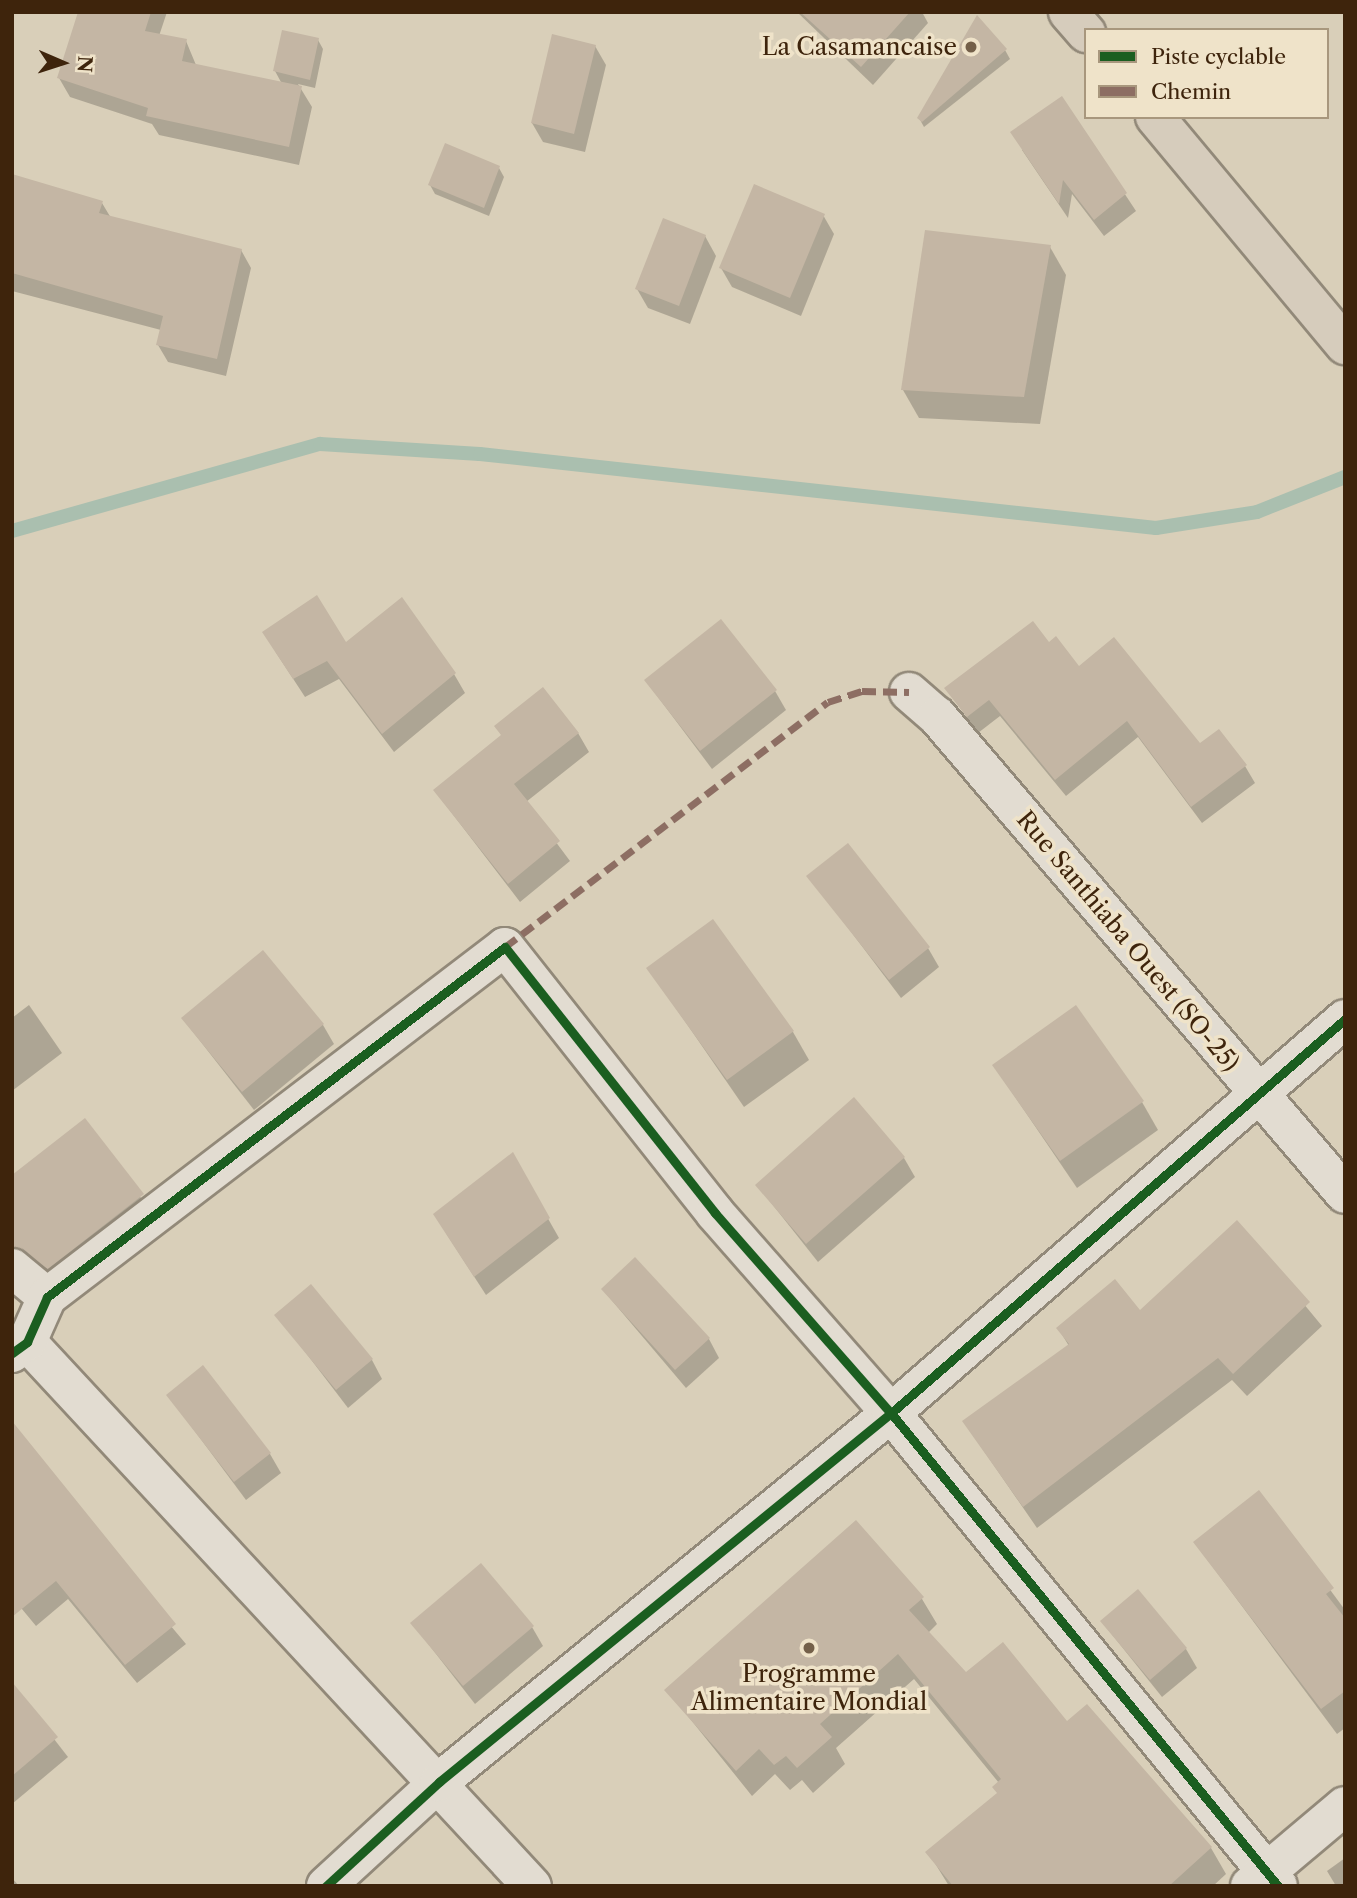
<!DOCTYPE html>
<style>
body{margin:0}
#map{position:relative;width:1357px;height:1898px;overflow:hidden;background:#d9cfb9;font-family:"Libre Caslon Text",serif}
div>[style]{position:absolute}
.shadow>*{inset:0;background:#0003}
.stream>*{height:14px;margin:-7px;padding:0 7px;transform-origin:7px;border-radius:7px;background:#aabfaf}
.building>*{inset:0;background:#c4b6a4}
.roads{filter:drop-shadow(2px 0 #928979) drop-shadow(-2px 0 #928979) drop-shadow(0 2px #928979) drop-shadow(0 -2px #928979)}
.minor>*{height:38px;margin:-19px;padding:0 19px;transform-origin:19px;border-radius:19px;background:#e2dcd1}
.major>*{height:38px;margin:-19px;padding:0 19px;transform-origin:19px;border-radius:19px;background:#d6ccbc}
.quiet>*{height:7px;margin-top:-3.5px;transform-origin:0;background:repeating-linear-gradient(90deg,#8d6e63 0 14px,transparent 0 21px)}
.cycleway>*{height:9px;margin:-4.5px;padding:0 4.5px;transform-origin:4.5px;border-radius:4.5px;background:#1b5e20}
.dots>*{width:19px;height:19px;translate:-50% -50%;box-sizing:border-box;border:4px solid #efe3c9;border-radius:50%}
span{translate:-50% -50%;white-space:nowrap;text-align:center;line-height:1.15;-webkit-text-stroke:7px #efe3c9;paint-order:stroke}
.poi-label{font-size:24px;color:#3e240c}
.right{translate:-100% -50%;text-align:right}
.street-label{font-size:24px;color:#3e240c}
.frame{position:absolute;inset:0;border:14px solid #3e240c;pointer-events:none}
.legend{position:absolute;left:1084px;top:28px;width:245px;height:91px;box-sizing:border-box;background:#efe3c9;border:2px solid #a8977d;margin:0;padding:9px 12px;list-style:none;font-size:21px;color:#3e240c}
.legend li{display:flex;align-items:center;gap:14px;height:35px}
.legend b{width:35px;border:2px solid #a8977d}
.north{position:absolute;left:28px;top:28px;width:70px;height:70px;-webkit-text-stroke:5px #efe3c9;paint-order:stroke;rotate:93deg;font-size:19px;font-weight:700;line-height:28px;text-align:center;color:#3e240c}
.north::after{content:'';display:block;margin:auto;width:24px;height:32px;background:#3e240c;clip-path:polygon(50% 0,100% 100%,50% 72%,0 100%)}
</style>
<div id="map">
<div class="shadow">
<div style="clip-path:polygon(80px 12px,167px 12px,159px 36px,186px 41px,196px 65px,282px 84px,275px 71px,318px 40px,323px 49px,315px 88px,298px 84px,312px 107px,299px 165px,159px 135px,152px 124px,70px 97px,59px 78px)"></div>
<div style="clip-path:polygon(797px 12px,922px 12px,928px 23px,873px 85px)"></div>
<div style="clip-path:polygon(595px 46px,606px 65px,585px 152px,543px 142px,532px 123px)"></div>
<div style="clip-path:polygon(1005px 50px,1010px 59px,924px 127px,919px 118px)"></div>
<div style="clip-path:polygon(1062px 99px,1136px 211px,1104px 236px,1072px 194px,1068px 218px,1022px 150px)"></div>
<div style="clip-path:polygon(499px 168px,504px 177px,489px 216px,435px 194px,430px 185px)"></div>
<div style="clip-path:polygon(12px 176px,102px 203px,111px 218px,241px 250px,251px 268px,226px 376px,168px 362px,158px 345px,161px 330px,12px 291px)"></div>
<div style="clip-path:polygon(823px 215px,834px 234px,801px 316px,732px 287px,721px 268px)"></div>
<div style="clip-path:polygon(926px 232px,1050px 247px,1066px 275px,1040px 424px,919px 418px,903px 390px)"></div>
<div style="clip-path:polygon(705px 236px,716px 256px,690px 324px,648px 308px,637px 289px)"></div>
<div style="clip-path:polygon(346px 645px,454px 674px,465px 693px,394px 752px,339px 679px,305px 697px,275px 651px)"></div>
<div style="clip-path:polygon(1079px 668px,1200px 745px,1245px 766px,1255px 783px,1202px 823px,1138px 737px,1066px 796px,1000px 716px,978px 733px,946px 688px)"></div>
<div style="clip-path:polygon(646px 681px,775px 691px,786px 710px,712px 769px)"></div>
<div style="clip-path:polygon(578px 733px,589px 752px,526px 802px,570px 861px,520px 902px,435px 791px)"></div>
<div style="clip-path:polygon(809px 876px,928px 948px,939px 967px,901px 998px)"></div>
<div style="clip-path:polygon(649px 969px,793px 1032px,809px 1060px,744px 1107px)"></div>
<div style="clip-path:polygon(29px 1005px,62px 1053px,12px 1091px,12px 1018px)"></div>
<div style="clip-path:polygon(183px 1019px,323px 1025px,334px 1044px,254px 1110px)"></div>
<div style="clip-path:polygon(994px 1066px,1142px 1102px,1158px 1130px,1077px 1188px)"></div>
<div style="clip-path:polygon(85px 1120px,159px 1223px,64px 1296px,12px 1252px,12px 1177px)"></div>
<div style="clip-path:polygon(512px 1155px,559px 1238px,486px 1295px,446px 1233px)"></div>
<div style="clip-path:polygon(904px 1158px,915px 1177px,818px 1262px,757px 1185px)"></div>
<div style="clip-path:polygon(1237px 1223px,1322px 1326px,1247px 1396px,1232px 1380px,1037px 1528px,964px 1422px,1069px 1346px,1058px 1328px,1140px 1312px)"></div>
<div style="clip-path:polygon(603px 1290px,709px 1339px,719px 1358px,686px 1388px)"></div>
<div style="clip-path:polygon(277px 1315px,372px 1360px,382px 1379px,348px 1408px)"></div>
<div style="clip-path:polygon(168px 1395px,270px 1454px,281px 1473px,246px 1500px)"></div>
<div style="clip-path:polygon(12px 1437px,186px 1644px,137px 1683px,68px 1599px,36px 1626px,12px 1597px)"></div>
<div style="clip-path:polygon(1258px 1492px,1345px 1610px,1345px 1728px,1337px 1734px,1195px 1543px)"></div>
<div style="clip-path:polygon(855px 1522px,922px 1599px,937px 1624px,928px 1633px,966px 1675px,1067px 1723px,1086px 1706px,1211px 1848px,1226px 1874px,1213px 1886px,949px 1886px,928px 1852px,998px 1794px,999px 1783px,914px 1679px,836px 1748px,845px 1764px,813px 1793px,802px 1780px,790px 1790px,775px 1774px,752px 1796px,667px 1690px)"></div>
<div style="clip-path:polygon(1102px 1622px,1186px 1649px,1197px 1668px,1162px 1697px)"></div>
<div style="clip-path:polygon(412px 1623px,532px 1627px,543px 1646px,475px 1704px)"></div>
<div style="clip-path:polygon(12px 1685px,68px 1757px,12px 1804px)"></div>
<div style="clip-path:polygon(1345px 1858px,1345px 1886px,1336px 1886px,1327px 1871px)"></div>
<div style="clip-path:polygon(12px 1878px,19px 1886px,12px 1886px)"></div>
</div>
<div class="stream">
<div style="left:12px;top:531px;width:320px;rotate:-15.8deg"></div>
<div style="left:320px;top:444px;width:160px;rotate:3.6deg"></div>
<div style="left:480px;top:454px;width:680px;rotate:6.25deg"></div>
<div style="left:1156px;top:528px;width:102px;rotate:-9deg"></div>
<div style="left:1257px;top:512px;width:95px;rotate:-21.7deg"></div>
</div>
<div class="building">
<div style="clip-path:polygon(78px 12px,151px 12px,145px 31px,187px 39px,182px 61px,302px 86px,289px 147px,146px 116px,148px 108px,57px 78px)"></div>
<div style="clip-path:polygon(800px 12px,910px 12px,861px 67px)"></div>
<div style="clip-path:polygon(977px 15px,1007px 49px,922px 122px,917px 118px)"></div>
<div style="clip-path:polygon(282px 30px,319px 38px,310px 80px,273px 71px)"></div>
<div style="clip-path:polygon(552px 34px,596px 45px,574px 134px,531px 123px)"></div>
<div style="clip-path:polygon(1062px 96px,1127px 193px,1094px 220px,1063px 180px,1059px 204px,1010px 132px)"></div>
<div style="clip-path:polygon(445px 143px,500px 166px,484px 208px,428px 185px)"></div>
<div style="clip-path:polygon(12px 174px,103px 201px,99px 213px,242px 249px,217px 359px,156px 345px,163px 316px,12px 273px)"></div>
<div style="clip-path:polygon(754px 184px,825px 214px,790px 298px,719px 268px)"></div>
<div style="clip-path:polygon(663px 218px,706px 235px,679px 306px,635px 289px)"></div>
<div style="clip-path:polygon(925px 230px,1051px 245px,1024px 397px,901px 390px)"></div>
<div style="clip-path:polygon(317px 595px,346px 642px,402px 597px,456px 673px,382px 734px,327px 661px,293px 679px,262px 632px)"></div>
<div style="clip-path:polygon(721px 619px,777px 690px,700px 751px,644px 680px)"></div>
<div style="clip-path:polygon(1033px 621px,1049px 642px,1056px 636px,1079px 666px,1114px 637px,1200px 743px,1219px 729px,1247px 765px,1191px 807px,1127px 721px,1055px 780px,989px 700px,967px 717px,944px 688px)"></div>
<div style="clip-path:polygon(543px 687px,579px 733px,514px 784px,560px 841px,508px 884px,433px 790px,501px 735px,494px 726px)"></div>
<div style="clip-path:polygon(848px 843px,930px 947px,889px 980px,806px 876px)"></div>
<div style="clip-path:polygon(713px 919px,794px 1031px,727px 1080px,646px 968px)"></div>
<div style="clip-path:polygon(263px 950px,324px 1024px,242px 1092px,181px 1018px)"></div>
<div style="clip-path:polygon(1076px 1005px,1144px 1101px,1060px 1161px,992px 1065px)"></div>
<div style="clip-path:polygon(854px 1097px,905px 1157px,806px 1244px,755px 1185px)"></div>
<div style="clip-path:polygon(85px 1118px,144px 1194px,48px 1269px,12px 1247px,12px 1175px)"></div>
<div style="clip-path:polygon(513px 1152px,550px 1218px,474px 1277px,433px 1214px)"></div>
<div style="clip-path:polygon(1237px 1220px,1310px 1302px,1233px 1374px,1218px 1358px,1023px 1507px,962px 1421px,1069px 1344px,1056px 1328px,1115px 1279px,1140px 1310px)"></div>
<div style="clip-path:polygon(635px 1257px,710px 1338px,675px 1370px,601px 1289px)"></div>
<div style="clip-path:polygon(311px 1284px,373px 1359px,336px 1390px,274px 1315px)"></div>
<div style="clip-path:polygon(203px 1365px,271px 1453px,234px 1482px,166px 1395px)"></div>
<div style="clip-path:polygon(12px 1421px,176px 1624px,125px 1665px,56px 1581px,12px 1617px)"></div>
<div style="clip-path:polygon(1259px 1490px,1334px 1588px,1326px 1594px,1345px 1618px,1345px 1691px,1321px 1709px,1193px 1542px)"></div>
<div style="clip-path:polygon(856px 1520px,924px 1597px,909px 1610px,966px 1672px,1003px 1642px,1067px 1721px,1087px 1704px,1212px 1847px,1169px 1886px,953px 1886px,925px 1852px,997px 1793px,992px 1787px,1001px 1779px,898px 1654px,820px 1724px,832px 1737px,797px 1768px,786px 1756px,774px 1765px,759px 1749px,736px 1771px,664px 1690px)"></div>
<div style="clip-path:polygon(481px 1563px,534px 1626px,463px 1686px,410px 1623px)"></div>
<div style="clip-path:polygon(1138px 1589px,1187px 1648px,1150px 1680px,1100px 1621px)"></div>
<div style="clip-path:polygon(12px 1682px,58px 1737px,12px 1776px)"></div>
</div>
<div class="roads">
<div class="minor">
<div style="left:909px;top:692px;width:37px;rotate:41deg"></div>
<div style="left:937px;top:716px;width:628px;rotate:49.52deg"></div>
<div style="left:12px;top:1268px;width:45px;rotate:39.6deg"></div>
<div style="left:27px;top:1342px;width:742px;rotate:47.13deg"></div>
<div style="left:12px;top:1353px;width:19px;rotate:-36deg"></div>
<div style="left:27px;top:1342px;width:49px;rotate:-66deg"></div>
<div style="left:47px;top:1297px;width:576px;rotate:-37.39deg"></div>
<div style="left:505px;top:947px;width:339px;rotate:51.7deg"></div>
<div style="left:715px;top:1213px;width:266px;rotate:48.7deg"></div>
<div style="left:891px;top:1413px;width:611px;rotate:50.71deg"></div>
<div style="left:326px;top:1886px;width:154px;rotate:-42.6deg"></div>
<div style="left:439px;top:1782px;width:583px;rotate:-39.23deg"></div>
<div style="left:891px;top:1413px;width:601px;rotate:-40.95deg"></div>
<div style="left:1250px;top:1886px;width:124px;rotate:-40.1deg"></div>
</div>
<div class="major">
<div style="left:1068px;top:12px;width:28px;rotate:49deg"></div>
<div style="left:1155px;top:117px;width:297px;rotate:50.2deg"></div>
</div>
</div>
<div class="quiet">
<div style="left:505px;top:947px;width:405px;rotate:-37.2deg"></div>
<div style="left:828px;top:702px;width:36px;rotate:-18deg"></div>
<div style="left:862px;top:691px;width:47px;rotate:1.2deg"></div>
</div>
<div class="cycleway">
<div style="left:12px;top:1353px;width:19px;rotate:-36deg"></div>
<div style="left:27px;top:1342px;width:49px;rotate:-66deg"></div>
<div style="left:47px;top:1297px;width:576px;rotate:-37.39deg"></div>
<div style="left:505px;top:947px;width:339px;rotate:51.7deg"></div>
<div style="left:715px;top:1213px;width:266px;rotate:48.7deg"></div>
<div style="left:891px;top:1413px;width:611px;rotate:50.71deg"></div>
<div style="left:326px;top:1886px;width:154px;rotate:-42.6deg"></div>
<div style="left:439px;top:1782px;width:583px;rotate:-39.23deg"></div>
<div style="left:891px;top:1413px;width:601px;rotate:-40.95deg"></div>
</div>
<div class="dots">
<div style="left:971px;top:47px;background:#746049"></div>
<div style="left:809px;top:1648px;background:#746049"></div>
</div>
<div class="poi-label">
<span class="right" style="left:957px;top:47px">La Casamancaise</span>
<span style="left:809px;top:1688px">Programme<br>Alimentaire Mondial</span>
</div>
<div class="street-label">
<span style="left:1128px;top:941px;rotate:50deg">Rue Santhiaba Ouest (SO-25)</span>
</div>
<div class="frame"></div>
<ul class="legend">
<li><b style="height:9px;background:#1b5e20"></b>Piste cyclable</li>
<li><b style="height:9px;background:#8d6e63"></b>Chemin</li>
</ul>
<div class="north">N</div>
</div>
